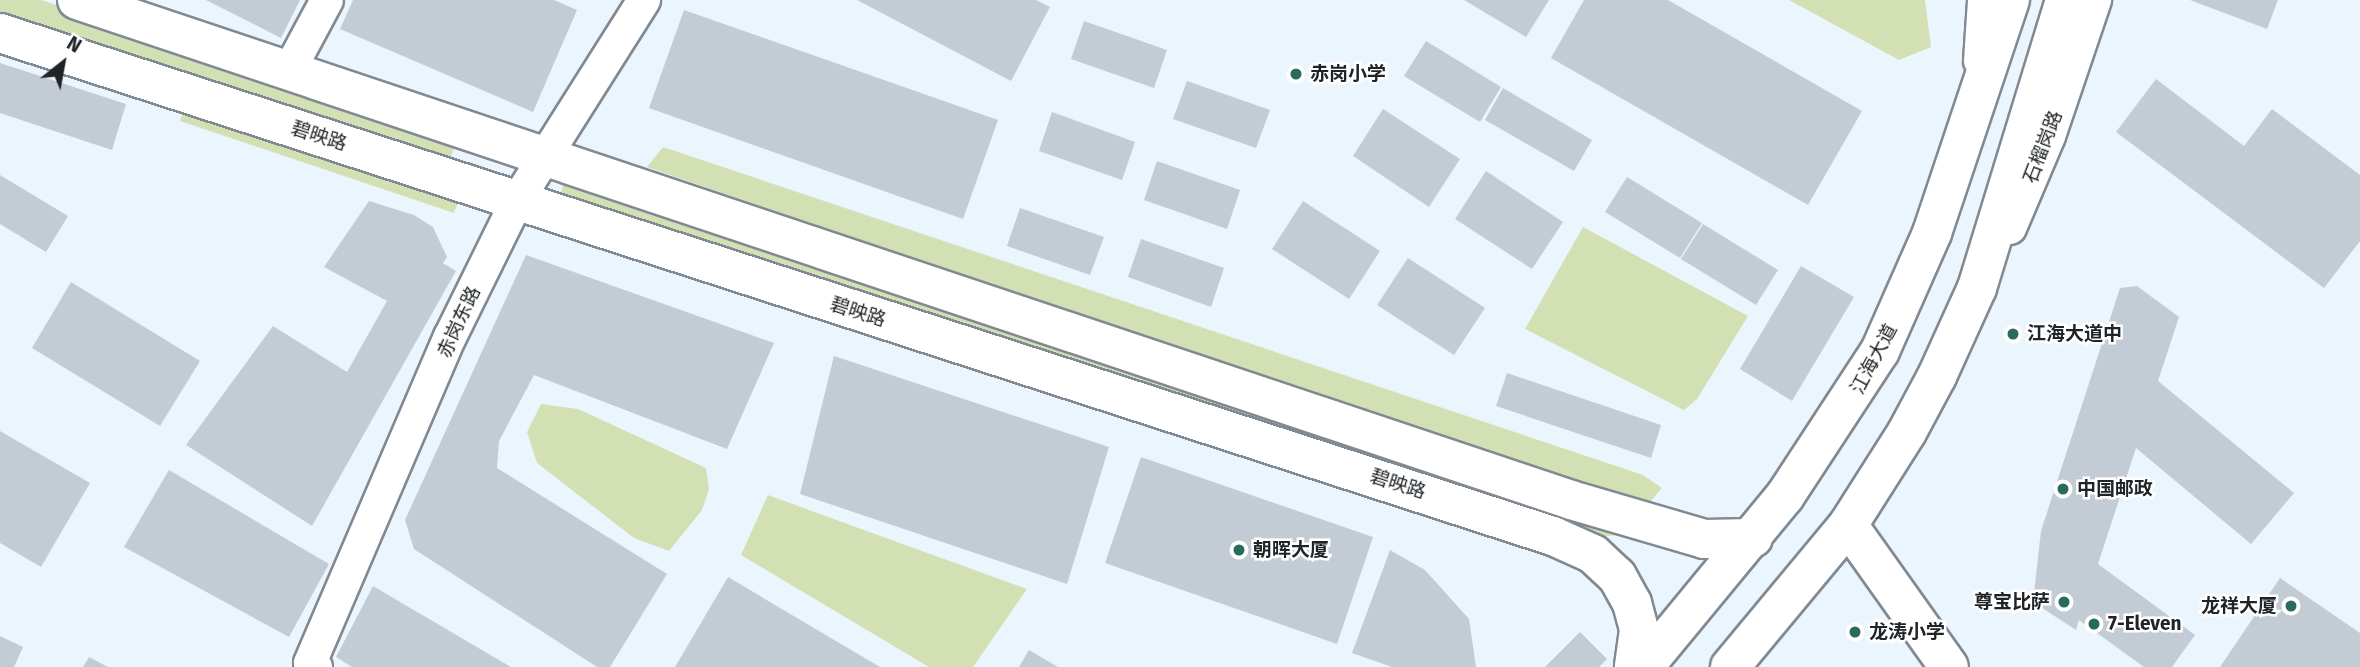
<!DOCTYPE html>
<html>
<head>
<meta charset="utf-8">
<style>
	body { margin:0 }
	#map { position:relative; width:2360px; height:667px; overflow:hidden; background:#ebf5fe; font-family:"Fira Sans","Noto Sans SC",sans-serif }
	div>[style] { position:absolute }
	.green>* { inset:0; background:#d3e0b4 }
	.building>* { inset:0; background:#c3ccd5 }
	.roads { filter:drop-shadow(2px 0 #818992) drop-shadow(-2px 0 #818992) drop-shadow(0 2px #818992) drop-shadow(0 -2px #818992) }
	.minor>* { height:32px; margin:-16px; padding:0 16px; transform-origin:16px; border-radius:16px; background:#fff }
	.major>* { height:38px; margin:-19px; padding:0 19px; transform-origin:19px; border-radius:19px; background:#fff }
	.highway>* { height:38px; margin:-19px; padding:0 19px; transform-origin:19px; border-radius:19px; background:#fff }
	.dots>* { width:19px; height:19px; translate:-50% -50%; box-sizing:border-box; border:4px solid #fff; border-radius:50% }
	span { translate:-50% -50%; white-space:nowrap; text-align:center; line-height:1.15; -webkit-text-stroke:5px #fff; paint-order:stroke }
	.poi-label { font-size:19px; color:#202427; font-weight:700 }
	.left { translate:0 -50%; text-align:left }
	.right { translate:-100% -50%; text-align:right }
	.street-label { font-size:19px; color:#202427 }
	.north { position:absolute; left:28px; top:28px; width:70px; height:70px; -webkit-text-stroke:5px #fff; paint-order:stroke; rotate:31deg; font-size:19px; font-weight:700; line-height:28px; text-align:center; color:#202427 }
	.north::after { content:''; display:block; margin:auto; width:24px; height:32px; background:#202427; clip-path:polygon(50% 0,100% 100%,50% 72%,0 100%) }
</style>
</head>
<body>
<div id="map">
	<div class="green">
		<div style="clip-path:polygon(0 0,41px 0,460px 133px,446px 169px,0 11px)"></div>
		<div style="clip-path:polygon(1789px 0,1925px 0,1931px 47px,1899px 60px)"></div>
		<div style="clip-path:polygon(187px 101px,463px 190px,454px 213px,180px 121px)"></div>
		<div style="clip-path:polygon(663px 147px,1643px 475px,1662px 488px,1644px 509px,647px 167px)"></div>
		<div style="clip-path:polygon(567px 171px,1646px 532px,1579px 539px,558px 203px)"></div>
		<div style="clip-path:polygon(1583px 227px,1748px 316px,1697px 399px,1684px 410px,1525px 329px)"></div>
		<div style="clip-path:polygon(541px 404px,578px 409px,706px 468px,709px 489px,702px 510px,669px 551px,634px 538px,537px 463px,527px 432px)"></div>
		<div style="clip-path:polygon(768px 495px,864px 530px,1027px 589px,973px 667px,929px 667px,741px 555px)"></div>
	</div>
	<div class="building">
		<div style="clip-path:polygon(206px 0,300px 0,281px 38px)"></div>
		<div style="clip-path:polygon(353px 0,554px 0,577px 10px,533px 112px,340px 29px)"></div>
		<div style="clip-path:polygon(857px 0,1036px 0,1050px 7px,1011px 81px)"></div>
		<div style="clip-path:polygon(1464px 0,1549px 0,1526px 37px)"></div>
		<div style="clip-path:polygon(1584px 0,1668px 0,1862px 111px,1808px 205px,1551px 58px)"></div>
		<div style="clip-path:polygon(2190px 0,2278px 0,2267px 29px)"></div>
		<div style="clip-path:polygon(684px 10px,998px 120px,963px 219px,649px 108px)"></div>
		<div style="clip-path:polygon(1084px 21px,1167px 50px,1154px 88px,1071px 59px)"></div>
		<div style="clip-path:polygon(1426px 41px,1501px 87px,1480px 122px,1404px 76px)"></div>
		<div style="clip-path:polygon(0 63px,126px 104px,112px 150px,0 113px)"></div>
		<div style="clip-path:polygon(2156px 79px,2244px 146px,2272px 109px,2360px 175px,2360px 241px,2324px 288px,2116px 132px)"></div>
		<div style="clip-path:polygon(1187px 81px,1270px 110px,1256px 148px,1173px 119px)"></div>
		<div style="clip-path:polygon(1503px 88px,1592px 140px,1574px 171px,1485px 120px)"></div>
		<div style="clip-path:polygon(1383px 109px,1460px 159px,1429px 207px,1353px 156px)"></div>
		<div style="clip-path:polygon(1052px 112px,1135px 142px,1122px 180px,1039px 151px)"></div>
		<div style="clip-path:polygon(1157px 161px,1240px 190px,1227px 229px,1144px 200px)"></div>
		<div style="clip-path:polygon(1486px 171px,1563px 222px,1532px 269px,1455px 219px)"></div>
		<div style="clip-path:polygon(0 175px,68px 216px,46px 252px,0 224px)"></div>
		<div style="clip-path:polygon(1627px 177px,1702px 223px,1680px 258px,1605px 212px)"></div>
		<div style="clip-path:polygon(369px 201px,414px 215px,433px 227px,447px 257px,443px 263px,456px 271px,312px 526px,186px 445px,273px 326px,347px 372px,387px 301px,324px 267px)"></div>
		<div style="clip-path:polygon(1303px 201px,1380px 251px,1349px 299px,1272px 249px)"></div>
		<div style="clip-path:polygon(1020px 208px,1104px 237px,1090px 275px,1007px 246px)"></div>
		<div style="clip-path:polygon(1703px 224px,1778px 270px,1756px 305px,1681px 259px)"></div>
		<div style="clip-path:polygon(1141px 239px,1224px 268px,1211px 307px,1128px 277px)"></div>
		<div style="clip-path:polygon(526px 255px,774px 343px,727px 449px,534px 375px,499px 441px,497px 468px,667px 574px,610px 667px,597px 667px,414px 549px,405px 520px)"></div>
		<div style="clip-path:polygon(1408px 258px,1485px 308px,1454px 355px,1377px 305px)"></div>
		<div style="clip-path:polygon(1801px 266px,1854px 297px,1792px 401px,1740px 369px)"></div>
		<div style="clip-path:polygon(71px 282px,200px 361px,160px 426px,32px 348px)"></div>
		<div style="clip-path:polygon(2137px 286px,2179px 317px,2158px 381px,2294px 493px,2251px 544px,2136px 448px,2098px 564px,2195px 635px,2172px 667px,2144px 667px,2079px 620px,2076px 630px,2033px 602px,2041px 531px,2120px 288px)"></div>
		<div style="clip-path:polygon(834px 356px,1109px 447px,1067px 584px,800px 494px)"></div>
		<div style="clip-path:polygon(1507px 373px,1661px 425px,1651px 458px,1496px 406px)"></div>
		<div style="clip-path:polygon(0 431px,90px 483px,41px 567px,0 543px)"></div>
		<div style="clip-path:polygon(1141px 457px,1373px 537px,1337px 644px,1105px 563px)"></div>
		<div style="clip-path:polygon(169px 470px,329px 564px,289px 637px,124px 547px)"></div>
		<div style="clip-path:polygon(1390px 550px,1425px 570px,1469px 619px,1476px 667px,1392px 667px,1352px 653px)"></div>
		<div style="clip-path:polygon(728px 577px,880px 667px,675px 667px)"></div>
		<div style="clip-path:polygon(2280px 578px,2360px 633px,2360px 667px,2220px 667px)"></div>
		<div style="clip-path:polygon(373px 586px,511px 667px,352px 667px,336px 657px)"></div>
		<div style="clip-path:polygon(1580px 632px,1607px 659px,1599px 667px,1545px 667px)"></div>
		<div style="clip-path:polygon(0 636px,23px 647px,14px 667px,0 667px)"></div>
		<div style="clip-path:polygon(1029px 650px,1058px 667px,1019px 667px)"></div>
		<div style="clip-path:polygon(89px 657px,108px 667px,83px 667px)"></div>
	</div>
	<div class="roads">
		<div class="minor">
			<div style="left:1980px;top:61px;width:61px;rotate:-86.2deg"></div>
			<div style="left:290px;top:69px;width:78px;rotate:-61.8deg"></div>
			<div style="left:2010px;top:228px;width:100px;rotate:-67deg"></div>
			<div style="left:2049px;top:136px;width:144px;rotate:-71.3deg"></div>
			<div style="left:316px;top:667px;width:7px;rotate:-146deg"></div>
			<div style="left:310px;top:663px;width:355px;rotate:-66.8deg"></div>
			<div style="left:450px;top:337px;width:152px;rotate:-63.8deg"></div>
			<div style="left:517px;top:201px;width:238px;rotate:-57.7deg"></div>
		</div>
		<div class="major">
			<div style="left:77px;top:0;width:1575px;rotate:18.5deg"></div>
			<div style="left:1571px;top:500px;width:139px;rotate:16.3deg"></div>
			<div style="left:1704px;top:539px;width:49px;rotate:-1.2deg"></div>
			<div style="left:0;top:33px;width:1632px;rotate:17.95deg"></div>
			<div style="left:1553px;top:536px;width:44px;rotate:24.2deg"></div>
			<div style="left:1593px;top:554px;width:33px;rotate:43deg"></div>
			<div style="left:1617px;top:576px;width:31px;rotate:61deg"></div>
			<div style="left:1632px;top:603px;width:28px;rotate:75deg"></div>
			<div style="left:1639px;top:630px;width:37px;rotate:98deg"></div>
			<div style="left:1848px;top:525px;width:174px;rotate:54.6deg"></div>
		</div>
		<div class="highway">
			<div style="left:1644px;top:667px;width:222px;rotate:-50.5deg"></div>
			<div style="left:1785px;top:496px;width:173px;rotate:-56.8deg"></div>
			<div style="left:1880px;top:351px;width:129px;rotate:-66.2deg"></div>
			<div style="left:1932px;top:233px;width:246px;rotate:-71.5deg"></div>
			<div style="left:1730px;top:667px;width:185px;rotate:-50.3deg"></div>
			<div style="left:1848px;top:525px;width:110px;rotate:-57.6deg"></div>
			<div style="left:1907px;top:432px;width:64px;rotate:-61.8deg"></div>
			<div style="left:1937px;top:376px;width:97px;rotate:-65.6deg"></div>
			<div style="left:1977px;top:288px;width:301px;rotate:-73deg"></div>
		</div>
	</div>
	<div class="dots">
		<div style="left:1296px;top:74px;background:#286b5d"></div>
		<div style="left:2013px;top:334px;background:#286b5d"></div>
		<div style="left:2063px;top:489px;background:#286b5d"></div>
		<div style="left:1239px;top:550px;background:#286b5d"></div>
		<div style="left:2064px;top:602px;background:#286b5d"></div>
		<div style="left:2291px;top:606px;background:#286b5d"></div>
		<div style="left:2094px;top:624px;background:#286b5d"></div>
		<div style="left:1855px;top:632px;background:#286b5d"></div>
	</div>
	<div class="poi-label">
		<span class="left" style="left:1310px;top:74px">赤岗小学</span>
		<span class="left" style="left:2027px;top:334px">江海大道中</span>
		<span class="left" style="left:2077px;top:489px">中国邮政</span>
		<span class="left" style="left:1253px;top:550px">朝晖大厦</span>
		<span class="right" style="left:2050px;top:602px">尊宝比萨</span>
		<span class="right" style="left:2277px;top:606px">龙祥大厦</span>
		<span class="left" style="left:2108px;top:624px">7-Eleven</span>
		<span class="left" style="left:1869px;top:632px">龙涛小学</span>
	</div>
	<div class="street-label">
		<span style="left:319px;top:136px;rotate:18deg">碧映路</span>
		<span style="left:2043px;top:147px;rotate:-69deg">石榴岗路</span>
		<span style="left:858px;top:312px;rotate:18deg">碧映路</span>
		<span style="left:459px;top:322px;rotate:-65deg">赤岗东路</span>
		<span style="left:1874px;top:359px;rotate:-62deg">江海大道</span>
		<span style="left:1398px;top:484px;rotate:18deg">碧映路</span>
	</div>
	<div class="north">N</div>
</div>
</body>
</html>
